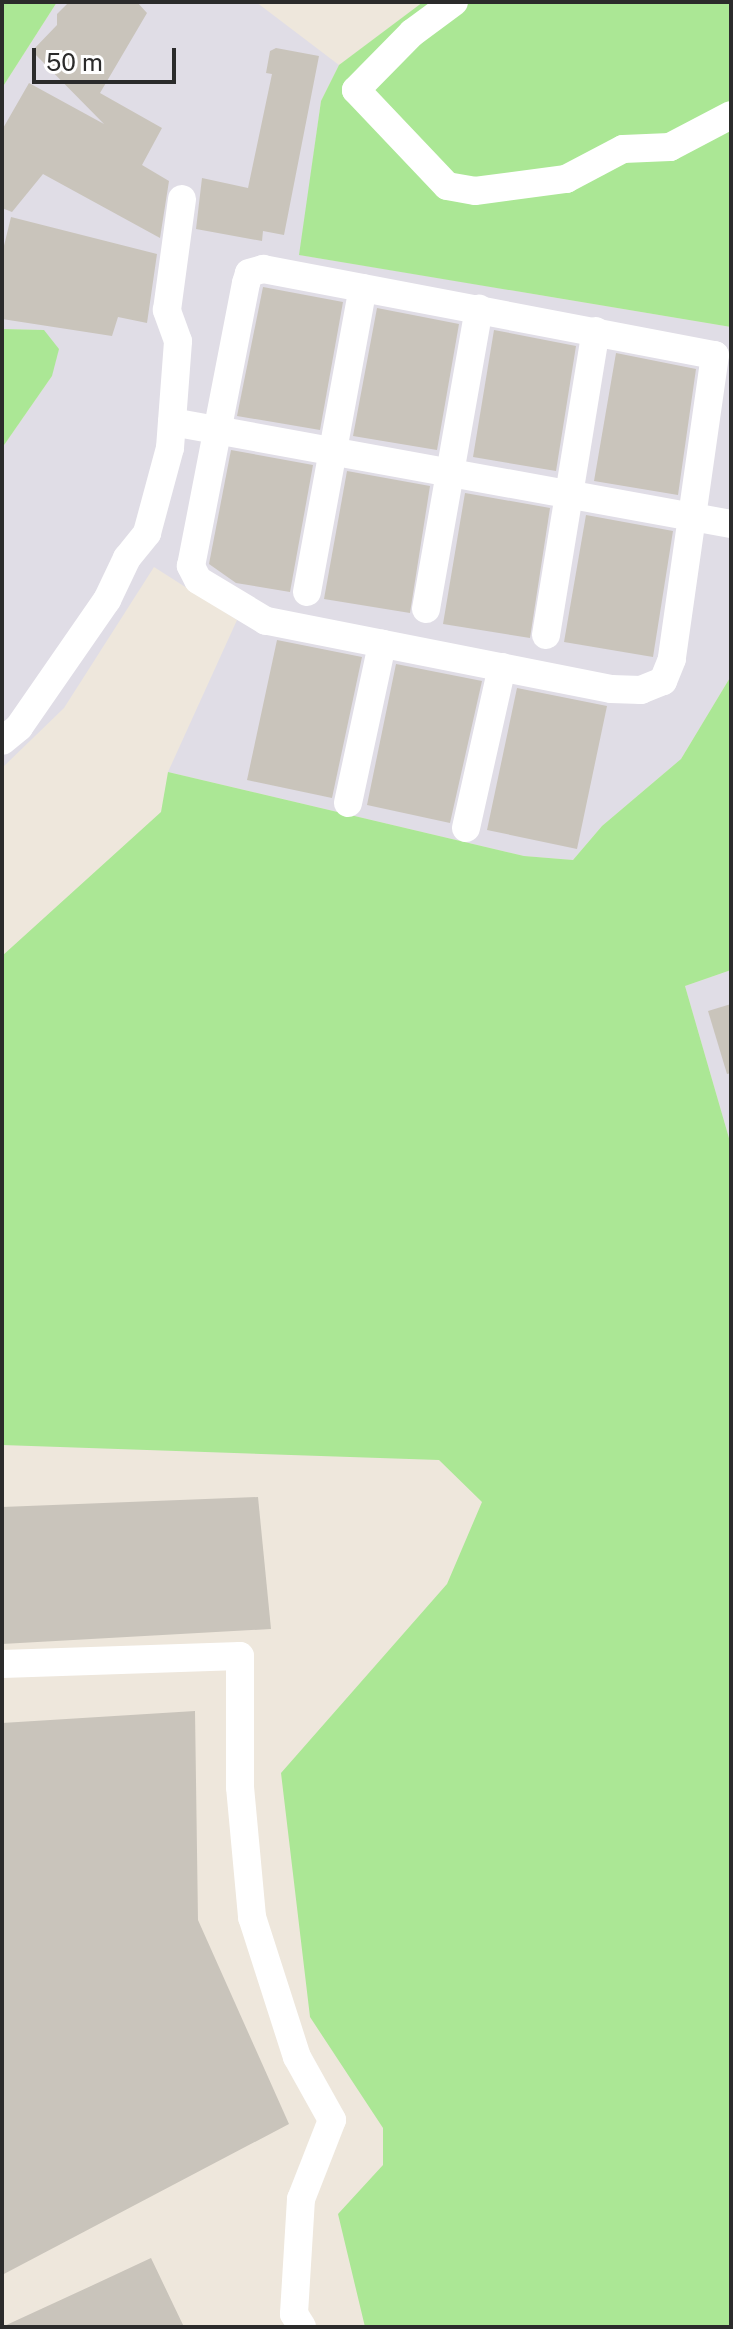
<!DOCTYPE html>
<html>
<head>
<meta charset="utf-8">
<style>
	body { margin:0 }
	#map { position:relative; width:733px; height:2329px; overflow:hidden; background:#eee7dc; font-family:"Public Sans",sans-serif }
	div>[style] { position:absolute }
	.industrial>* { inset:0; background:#e0dde6 }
	.green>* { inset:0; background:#abe795 }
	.building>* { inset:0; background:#c9c4bb }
	.minor>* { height:28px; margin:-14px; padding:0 14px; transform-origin:14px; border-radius:14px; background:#fff }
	span { translate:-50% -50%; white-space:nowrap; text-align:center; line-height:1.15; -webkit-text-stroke:6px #fff; paint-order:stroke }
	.frame { position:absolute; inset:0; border:4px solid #2b2b2b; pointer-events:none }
	.scale { position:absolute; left:32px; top:48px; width:144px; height:36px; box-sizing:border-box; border:4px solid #2b2b2b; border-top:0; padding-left:10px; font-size:24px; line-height:28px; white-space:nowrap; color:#2b2b2b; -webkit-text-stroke:6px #fff; paint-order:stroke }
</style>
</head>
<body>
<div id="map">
	<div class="industrial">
		<div style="clip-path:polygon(57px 2px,256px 2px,339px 65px,321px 101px,300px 255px,731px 327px,731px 676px,681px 759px,602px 826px,573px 860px,524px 856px,168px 772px,237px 620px,154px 567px,64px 708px,2px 768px,2px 448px,52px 376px,44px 330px,2px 329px,2px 88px)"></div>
		<div style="clip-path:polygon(731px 970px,731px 1145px,685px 986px)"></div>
	</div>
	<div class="green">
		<div style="clip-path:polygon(2px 2px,57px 2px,2px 88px)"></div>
		<div style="clip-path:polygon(423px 2px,731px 2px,731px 327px,299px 255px,321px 101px,339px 65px)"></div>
		<div style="clip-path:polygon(2px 329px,44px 330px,59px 349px,52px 376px,2px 448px)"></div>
		<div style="clip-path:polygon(731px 676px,731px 970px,685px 986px,731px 1145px,731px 2327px,365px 2327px,338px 2214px,383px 2165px,383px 2128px,310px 2017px,281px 1773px,447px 1584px,482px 1502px,439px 1460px,2px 1445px,2px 956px,161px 812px,168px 772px,524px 856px,573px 860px,602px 826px,681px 759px)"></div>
	</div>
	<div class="building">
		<div style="clip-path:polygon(69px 2px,137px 2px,147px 13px,100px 93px,162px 128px,142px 165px,169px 181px,160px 238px,43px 174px,12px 212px,2px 208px,2px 130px,29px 83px,104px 124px,32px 51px,57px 25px,57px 14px)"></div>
		<div style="clip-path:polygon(276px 48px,319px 56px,284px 235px,263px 231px,262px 241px,196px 229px,202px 178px,248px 188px,272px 74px,266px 73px,270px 51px)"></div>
		<div style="clip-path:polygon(11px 217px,157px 254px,147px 323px,118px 317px,112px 336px,2px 319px,2px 254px)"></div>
		<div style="clip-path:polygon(263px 287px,343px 302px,320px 430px,237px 416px)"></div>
		<div style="clip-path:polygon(377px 308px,459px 324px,437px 450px,353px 436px)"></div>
		<div style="clip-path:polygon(494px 330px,576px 346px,556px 471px,473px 457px)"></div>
		<div style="clip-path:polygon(616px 353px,696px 369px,678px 495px,594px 481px)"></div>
		<div style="clip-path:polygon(231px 450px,313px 465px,290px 592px,236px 583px,209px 564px)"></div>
		<div style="clip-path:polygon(347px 471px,430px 486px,410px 613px,324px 599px)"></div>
		<div style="clip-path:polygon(465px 493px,550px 508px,530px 638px,443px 624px)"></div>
		<div style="clip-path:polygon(586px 515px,673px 531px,653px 657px,564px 642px)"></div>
		<div style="clip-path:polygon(277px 640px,362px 657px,332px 798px,247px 780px)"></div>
		<div style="clip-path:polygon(396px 664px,482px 681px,450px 823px,367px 805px)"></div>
		<div style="clip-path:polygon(517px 688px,607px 706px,577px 849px,487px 830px)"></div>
		<div style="clip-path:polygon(731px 1004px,731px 1073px,727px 1074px,708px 1011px)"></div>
		<div style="clip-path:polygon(258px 1497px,271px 1629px,2px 1644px,2px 1507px)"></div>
		<div style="clip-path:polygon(195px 1711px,198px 1920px,289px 2124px,2px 2275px,2px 1723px)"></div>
		<div style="clip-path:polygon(151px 2258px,184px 2327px,2px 2327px,91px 2286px)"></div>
	</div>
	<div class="minor">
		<div style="left:454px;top:2px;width:52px;rotate:143.6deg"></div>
		<div style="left:412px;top:33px;width:80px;rotate:134.5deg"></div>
		<div style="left:356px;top:90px;width:132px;rotate:46.5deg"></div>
		<div style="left:447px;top:186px;width:28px;rotate:10deg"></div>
		<div style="left:475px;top:191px;width:92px;rotate:-7.5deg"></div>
		<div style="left:566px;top:179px;width:64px;rotate:-27.8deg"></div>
		<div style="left:623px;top:149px;width:47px;rotate:-2.4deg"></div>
		<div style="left:670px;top:147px;width:69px;rotate:-27.7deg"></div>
		<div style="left:263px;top:269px;width:460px;rotate:10.8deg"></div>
		<div style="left:715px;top:355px;width:307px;rotate:98.1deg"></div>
		<div style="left:672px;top:659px;width:24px;rotate:112deg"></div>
		<div style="left:663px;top:681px;width:24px;rotate:158deg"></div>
		<div style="left:641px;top:690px;width:30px;rotate:-178deg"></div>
		<div style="left:611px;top:689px;width:352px;rotate:-168.8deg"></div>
		<div style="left:266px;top:621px;width:79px;rotate:-148.9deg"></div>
		<div style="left:198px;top:580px;width:16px;rotate:-117deg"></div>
		<div style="left:191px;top:566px;width:288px;rotate:-79deg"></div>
		<div style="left:246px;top:283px;width:10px;rotate:-73deg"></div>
		<div style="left:249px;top:273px;width:15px;rotate:-16deg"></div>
		<div style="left:172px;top:422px;width:568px;rotate:10.34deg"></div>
		<div style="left:307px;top:592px;width:309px;rotate:-79.6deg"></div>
		<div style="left:426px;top:609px;width:305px;rotate:-80deg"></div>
		<div style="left:546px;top:635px;width:308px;rotate:-80.7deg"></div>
		<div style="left:2px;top:741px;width:22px;rotate:-39deg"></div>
		<div style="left:19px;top:727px;width:155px;rotate:-55.3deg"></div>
		<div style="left:107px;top:600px;width:47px;rotate:-64.5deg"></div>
		<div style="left:127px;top:558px;width:32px;rotate:-51deg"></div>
		<div style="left:147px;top:533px;width:88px;rotate:-74.9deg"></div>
		<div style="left:170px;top:448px;width:107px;rotate:-85.7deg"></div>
		<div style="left:178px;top:341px;width:33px;rotate:-110deg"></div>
		<div style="left:167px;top:310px;width:112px;rotate:-82.3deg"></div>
		<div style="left:348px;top:803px;width:163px;rotate:-77.9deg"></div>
		<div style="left:466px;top:828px;width:165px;rotate:-77.4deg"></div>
		<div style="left:2px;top:1664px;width:238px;rotate:-1.9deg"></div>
		<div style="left:240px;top:1656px;width:131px;rotate:90deg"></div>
		<div style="left:240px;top:1787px;width:131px;rotate:84.7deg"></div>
		<div style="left:252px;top:1917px;width:147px;rotate:72.2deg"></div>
		<div style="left:297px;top:2057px;width:72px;rotate:60.9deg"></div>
		<div style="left:332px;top:2120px;width:85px;rotate:111.4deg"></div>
		<div style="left:301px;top:2199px;width:115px;rotate:93.5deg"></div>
		<div style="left:294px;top:2314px;width:15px;rotate:58deg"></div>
	</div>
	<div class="frame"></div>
	<div class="scale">50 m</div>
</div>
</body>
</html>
